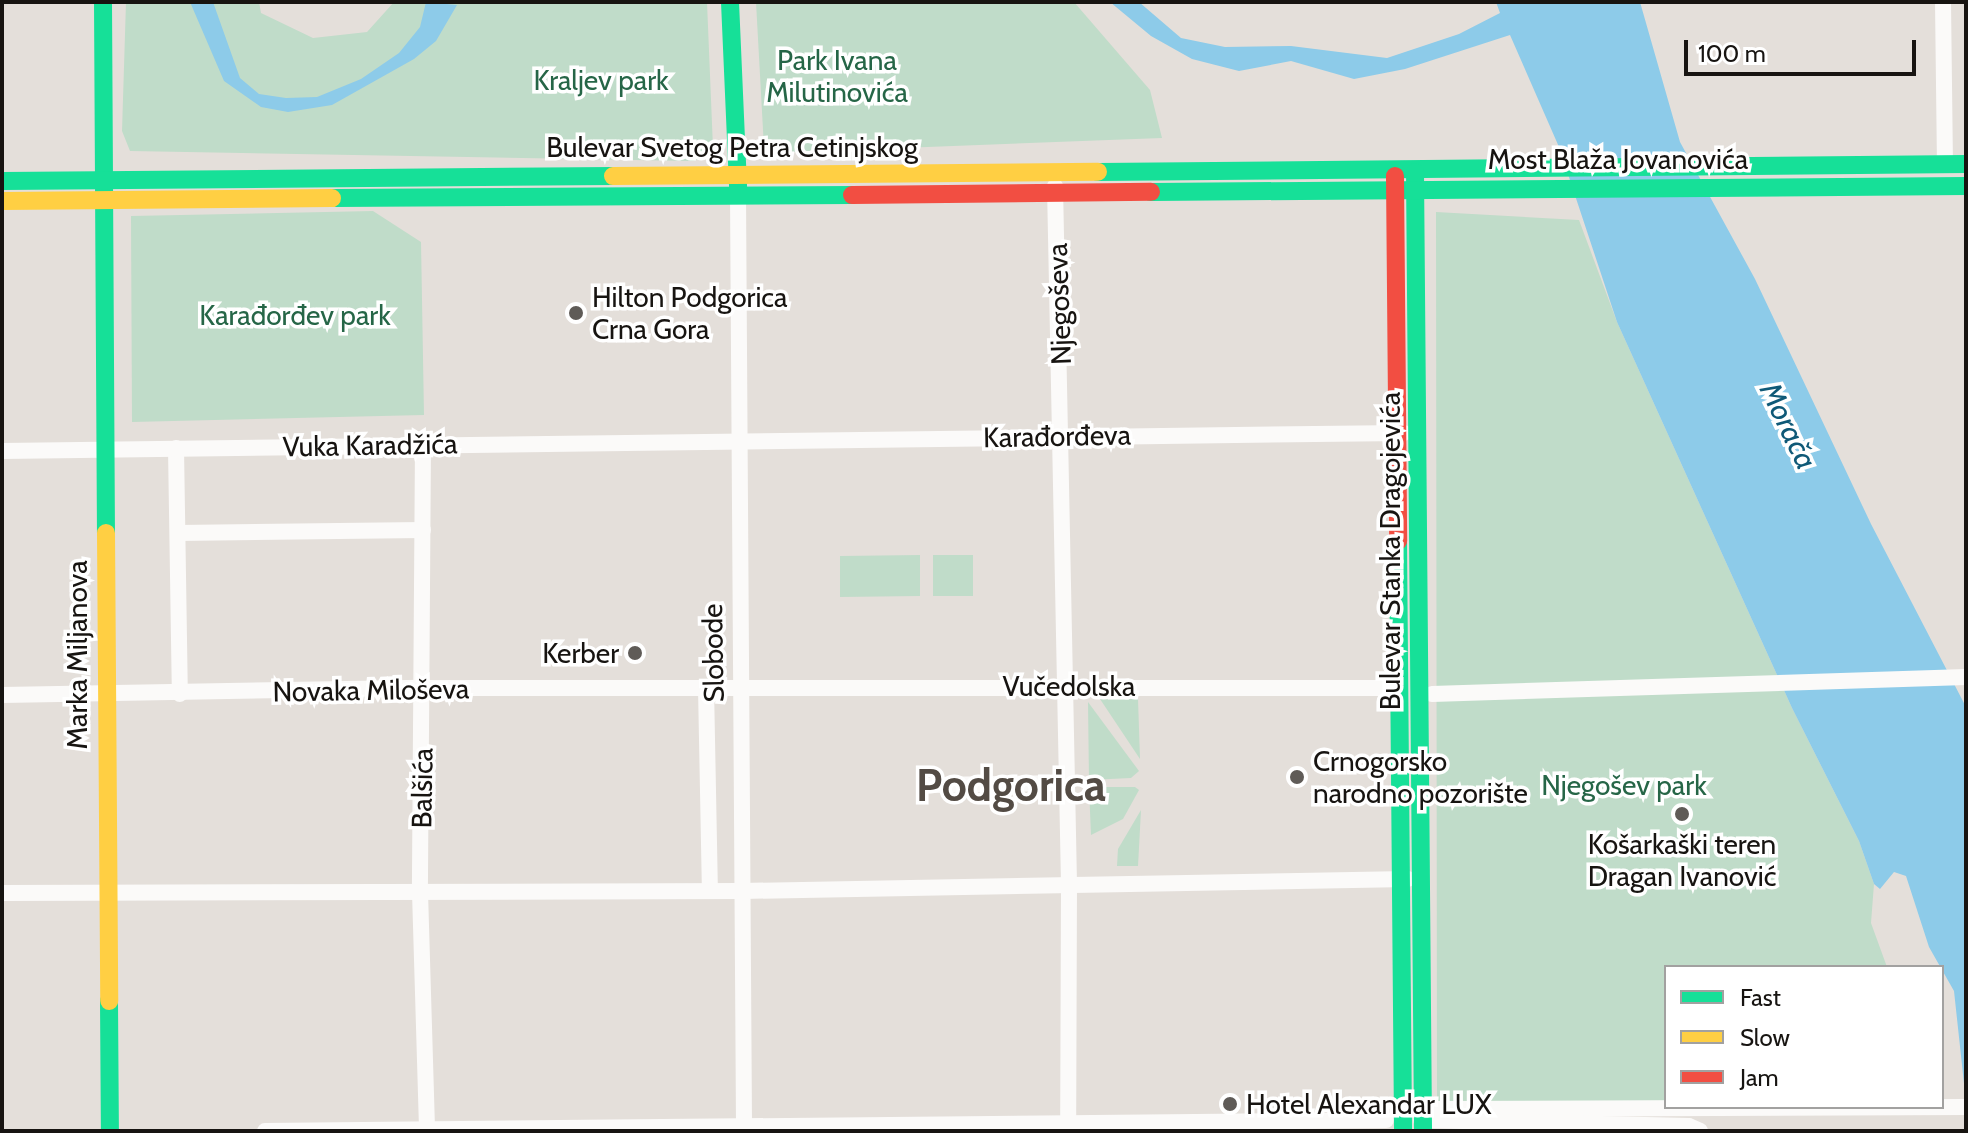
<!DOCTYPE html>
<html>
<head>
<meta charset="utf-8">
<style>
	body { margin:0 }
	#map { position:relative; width:1968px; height:1133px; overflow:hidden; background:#e4dfda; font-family:Cabin,sans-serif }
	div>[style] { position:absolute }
	.green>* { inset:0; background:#c0dcc9 }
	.water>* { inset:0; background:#8dcbe9 }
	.street>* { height:16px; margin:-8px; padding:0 8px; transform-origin:8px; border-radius:8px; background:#fbfaf9 }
	.fast>* { height:18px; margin:-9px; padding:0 9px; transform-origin:9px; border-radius:9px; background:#16e098 }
	.slow>* { height:18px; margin:-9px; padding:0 9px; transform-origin:9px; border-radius:9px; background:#ffcf43 }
	.jam>* { height:18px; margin:-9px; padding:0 9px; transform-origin:9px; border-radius:9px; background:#f24e42 }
	.dots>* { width:22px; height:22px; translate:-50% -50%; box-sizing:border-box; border:4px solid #fff; border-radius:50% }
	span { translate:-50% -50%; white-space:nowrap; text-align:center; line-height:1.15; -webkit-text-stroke:7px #fff; paint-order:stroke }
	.park-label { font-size:28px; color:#266647 }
	.street-label { font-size:28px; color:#171411 }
	.poi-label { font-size:28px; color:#171411 }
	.left { translate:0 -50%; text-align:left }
	.right { translate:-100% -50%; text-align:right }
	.water-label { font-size:30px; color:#0f5977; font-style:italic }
	.town-label { font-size:44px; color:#534b44; font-weight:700 }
	.frame { position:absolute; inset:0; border:4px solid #171411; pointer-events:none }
	.legend { position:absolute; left:1664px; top:965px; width:280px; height:144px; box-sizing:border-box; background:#fff; border:2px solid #a2a1a0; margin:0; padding:10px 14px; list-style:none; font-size:24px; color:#171411 }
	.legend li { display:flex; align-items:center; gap:16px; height:40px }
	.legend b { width:40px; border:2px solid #a2a1a0 }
	.scale { position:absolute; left:1684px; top:40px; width:232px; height:36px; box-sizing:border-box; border:4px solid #171411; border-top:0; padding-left:10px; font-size:24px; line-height:28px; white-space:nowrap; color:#171411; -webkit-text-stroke:6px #fff; paint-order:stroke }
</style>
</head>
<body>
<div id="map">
	<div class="green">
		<div style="clip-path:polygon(126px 2px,259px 2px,261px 13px,313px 38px,367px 32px,394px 2px,707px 2px,713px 148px,705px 158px,692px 161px,130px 151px,122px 131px)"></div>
		<div style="clip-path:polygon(756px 2px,1074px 2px,1150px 90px,1162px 138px,772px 153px,764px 148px)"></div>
		<div style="clip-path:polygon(373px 211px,421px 242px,424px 415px,132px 422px,131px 216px)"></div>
		<div style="clip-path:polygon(1436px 212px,1579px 220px,1617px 322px,1792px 708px,1859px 841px,1874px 884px,1871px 923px,1887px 967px,1666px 967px,1666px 1102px,1437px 1106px)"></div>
		<div style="clip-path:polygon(920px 555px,920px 596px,840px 597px,840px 556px)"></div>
		<div style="clip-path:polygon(933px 555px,973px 555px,973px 596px,933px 596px)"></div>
		<div style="clip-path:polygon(1100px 699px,1138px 699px,1140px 759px)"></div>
		<div style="clip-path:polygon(1088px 702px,1139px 771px,1131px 778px,1089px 780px)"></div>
		<div style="clip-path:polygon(1089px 787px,1135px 787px,1139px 790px,1123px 819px,1091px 835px)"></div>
		<div style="clip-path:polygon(1141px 810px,1138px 866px,1117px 866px,1118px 849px)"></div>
	</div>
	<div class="water">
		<div style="clip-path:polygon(190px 2px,213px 2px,240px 78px,259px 94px,286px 98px,317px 97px,361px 79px,399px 53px,420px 27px,426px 2px,457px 5px,436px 41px,414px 59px,332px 105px,288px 112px,261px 107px,224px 81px)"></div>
		<div style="clip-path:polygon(1110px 2px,1139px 2px,1181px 38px,1225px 47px,1291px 46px,1387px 58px,1459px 34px,1500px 13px,1496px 2px,1640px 2px,1680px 142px,1755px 279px,1871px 524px,1966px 707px,1966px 1102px,1954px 991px,1929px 947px,1906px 876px,1894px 872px,1880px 889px,1874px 884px,1859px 841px,1792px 708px,1617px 322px,1559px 147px,1510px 35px,1405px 69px,1354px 79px,1291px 61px,1239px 71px,1192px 59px,1151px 36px)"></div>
	</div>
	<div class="street">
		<div style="left:1943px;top:2px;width:162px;rotate:89.3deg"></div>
		<div style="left:1055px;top:186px;width:698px;rotate:88.85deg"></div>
		<div style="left:1069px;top:884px;width:246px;rotate:90.2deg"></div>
		<div style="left:738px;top:195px;width:936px;rotate:89.63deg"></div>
		<div style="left:423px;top:444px;width:448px;rotate:90.4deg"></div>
		<div style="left:420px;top:892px;width:239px;rotate:88.3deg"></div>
		<div style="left:176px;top:448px;width:246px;rotate:89.1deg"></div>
		<div style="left:2px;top:451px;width:1402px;rotate:-0.74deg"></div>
		<div style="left:178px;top:533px;width:245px;rotate:-0.7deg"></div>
		<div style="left:706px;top:687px;width:203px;rotate:88.9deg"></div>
		<div style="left:1432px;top:694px;width:534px;rotate:-1.82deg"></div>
		<div style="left:2px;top:695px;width:421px;rotate:-1deg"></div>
		<div style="left:423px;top:688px;width:974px"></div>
		<div style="left:932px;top:785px;width:135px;rotate:-0.8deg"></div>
		<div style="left:2px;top:893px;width:740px;rotate:-0.15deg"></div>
		<div style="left:742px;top:891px;width:666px;rotate:-1.03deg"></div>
		<div style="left:1436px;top:1109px;width:530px;rotate:-0.22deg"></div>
		<div style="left:1421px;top:1120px;width:268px;rotate:1.3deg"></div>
		<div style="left:1689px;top:1126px;width:12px;rotate:24deg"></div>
		<div style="left:265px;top:1131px;width:1121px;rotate:-0.56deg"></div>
	</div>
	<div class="fast">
		<div style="left:103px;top:2px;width:531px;rotate:89.68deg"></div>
		<div style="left:730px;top:2px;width:186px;rotate:87.5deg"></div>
		<div style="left:1098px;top:172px;width:868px;rotate:-0.53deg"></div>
		<div style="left:1415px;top:172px;width:959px;rotate:89.52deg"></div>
		<div style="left:2px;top:181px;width:611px;rotate:-0.47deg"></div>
		<div style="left:1151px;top:192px;width:815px;rotate:-0.42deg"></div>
		<div style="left:332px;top:198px;width:520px;rotate:-0.33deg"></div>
		<div style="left:1398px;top:541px;width:590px;rotate:89.51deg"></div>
		<div style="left:109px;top:1001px;width:130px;rotate:89.6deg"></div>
	</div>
	<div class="slow">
		<div style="left:613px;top:176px;width:485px;rotate:-0.5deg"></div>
		<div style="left:2px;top:201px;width:330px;rotate:-0.5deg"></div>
		<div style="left:106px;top:533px;width:468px;rotate:89.6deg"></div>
	</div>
	<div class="jam">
		<div style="left:1395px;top:176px;width:365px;rotate:89.5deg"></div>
		<div style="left:852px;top:195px;width:299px;rotate:-0.6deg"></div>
	</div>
	<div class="dots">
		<div style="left:576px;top:313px;background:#5f5b57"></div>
		<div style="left:635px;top:653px;background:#5f5b57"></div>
		<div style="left:1297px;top:777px;background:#5f5b57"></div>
		<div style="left:1682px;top:814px;background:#5f5b57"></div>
		<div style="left:1230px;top:1104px;background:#5f5b57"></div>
	</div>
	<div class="park-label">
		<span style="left:837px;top:76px">Park Ivana<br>Milutinovića</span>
		<span style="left:601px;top:80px">Kraljev park</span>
		<span style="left:295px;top:315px">Karađorđev park</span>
		<span style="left:1624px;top:785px">Njegošev park</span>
	</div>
	<div class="street-label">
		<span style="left:732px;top:147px">Bulevar Svetog Petra Cetinjskog</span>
		<span style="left:1618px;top:159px">Most Blaža Jovanovića</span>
		<span style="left:1059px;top:304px;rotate:-92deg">Njegoševa</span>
		<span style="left:1057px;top:436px;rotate:-1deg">Karađorđeva</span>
		<span style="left:370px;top:445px;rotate:-1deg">Vuka Karadžića</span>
		<span style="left:1390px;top:551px;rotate:-90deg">Bulevar Stanka Dragojevića</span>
		<span style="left:713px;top:653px;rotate:-91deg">Slobode</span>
		<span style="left:77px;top:655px;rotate:-90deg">Marka Miljanova</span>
		<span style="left:1069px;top:686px">Vučedolska</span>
		<span style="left:371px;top:690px;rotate:-1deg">Novaka Miloševa</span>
		<span style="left:422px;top:788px;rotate:-89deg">Balšića</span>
	</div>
	<div class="poi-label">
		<span class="left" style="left:592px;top:313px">Hilton Podgorica<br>Crna Gora</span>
		<span class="right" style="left:619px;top:653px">Kerber</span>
		<span class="left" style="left:1313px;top:777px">Crnogorsko<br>narodno pozorište</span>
		<span style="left:1682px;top:860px">Košarkaški teren<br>Dragan Ivanović</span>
		<span class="left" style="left:1246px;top:1104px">Hotel Alexandar LUX</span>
	</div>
	<div class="water-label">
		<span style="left:1788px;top:426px;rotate:64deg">Morača</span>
	</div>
	<div class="town-label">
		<span style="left:1011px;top:786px">Podgorica</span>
	</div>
	<div class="frame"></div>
	<ul class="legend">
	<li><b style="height:10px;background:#16e098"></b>Fast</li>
	<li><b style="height:10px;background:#ffcf43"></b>Slow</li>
	<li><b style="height:10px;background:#f24e42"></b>Jam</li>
	</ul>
	<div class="scale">100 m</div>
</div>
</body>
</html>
